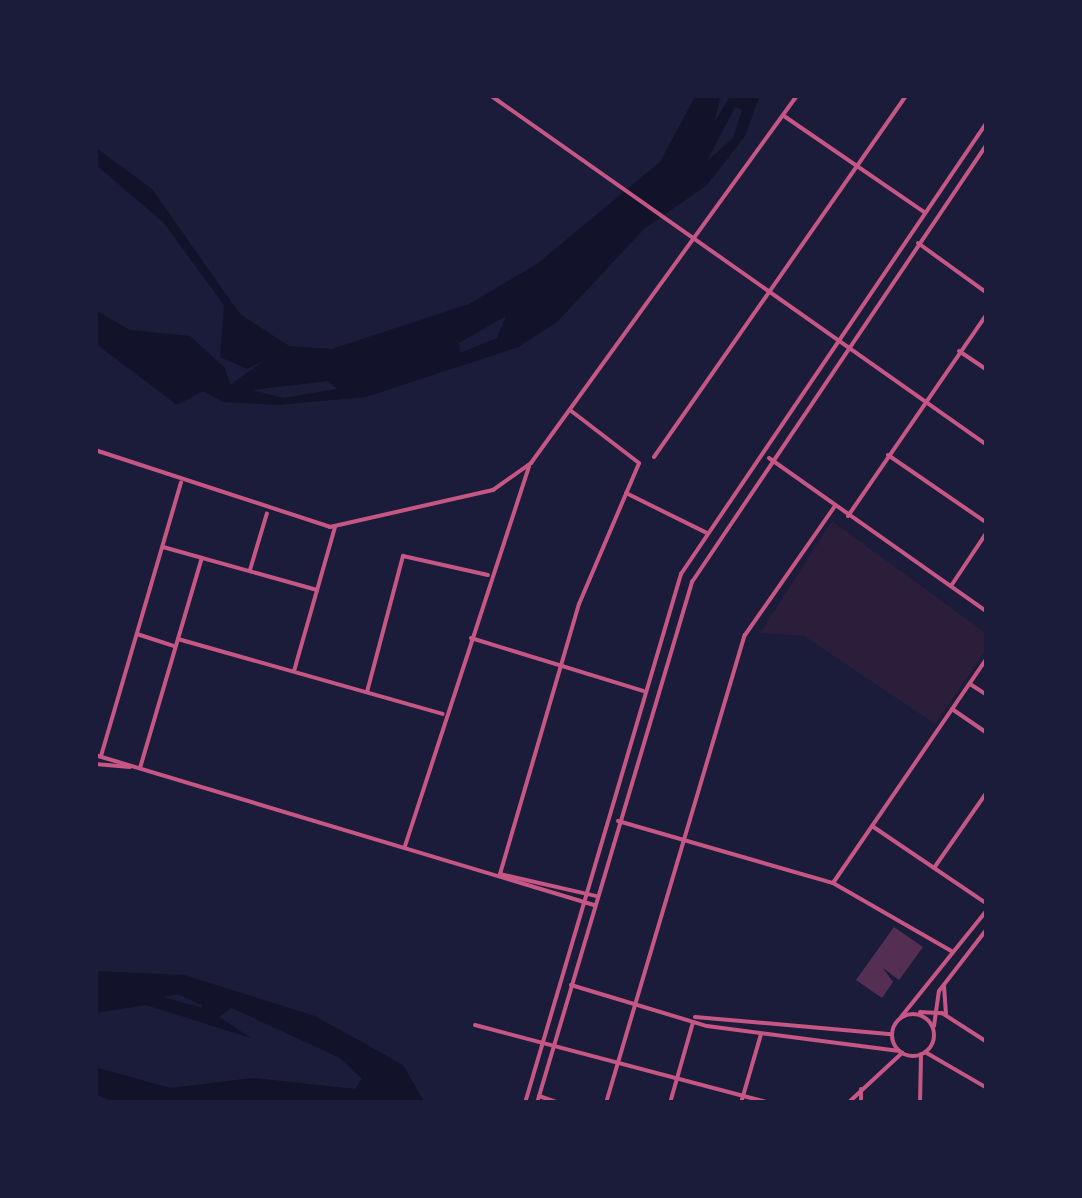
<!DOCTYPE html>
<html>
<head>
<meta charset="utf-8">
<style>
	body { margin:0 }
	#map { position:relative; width:1082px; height:1198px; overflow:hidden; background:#1b1b3a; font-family:Montserrat,sans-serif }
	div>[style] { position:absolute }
	.green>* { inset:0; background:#2a1e3b }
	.water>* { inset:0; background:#12122b }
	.building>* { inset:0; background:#542f53 }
	.minor>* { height:4px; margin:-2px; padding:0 2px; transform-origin:2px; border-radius:2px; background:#c65784 }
	.tertiary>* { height:4px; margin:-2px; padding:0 2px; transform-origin:2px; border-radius:2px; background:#c65784 }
	.tertiary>.ring { margin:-2px; padding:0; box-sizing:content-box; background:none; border:4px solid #c65784; border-radius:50% }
	span { translate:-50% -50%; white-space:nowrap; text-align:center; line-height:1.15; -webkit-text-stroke:9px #1b1b3a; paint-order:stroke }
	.frame { position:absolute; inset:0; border:98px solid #1b1b3a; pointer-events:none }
</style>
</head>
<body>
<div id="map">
	<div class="green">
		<div style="clip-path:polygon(832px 521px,987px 634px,987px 649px,935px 724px,804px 636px,760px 633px)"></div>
	</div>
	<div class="water">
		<div style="clip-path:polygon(evenodd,696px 95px,721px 95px,714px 123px,731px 95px,760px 95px,745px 136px,707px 185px,645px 228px,557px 322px,518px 347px,366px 397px,276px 405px,223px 402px,203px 391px,177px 405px,95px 343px,95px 310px,130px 330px,190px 336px,225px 368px,230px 385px,265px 360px,247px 369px,220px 357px,224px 305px,163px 222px,95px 164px,95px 147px,152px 189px,240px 314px,289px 346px,332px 349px,469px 304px,537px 264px,660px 162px,696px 95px,735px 107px,742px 110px,733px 138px,707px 161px,735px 107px,696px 95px,506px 316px,497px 338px,460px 353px,459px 343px,506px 316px,696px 95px,328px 381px,337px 389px,283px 398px,252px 390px,328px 381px)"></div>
		<div style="clip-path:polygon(evenodd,95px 971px,184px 975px,315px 1016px,403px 1065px,425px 1103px,116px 1103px,95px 1094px,95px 1067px,170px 1088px,253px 1078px,355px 1089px,362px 1079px,340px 1058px,232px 1008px,219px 1017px,251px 1038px,146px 1005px,95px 1013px,95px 971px,177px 994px,202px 1005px,202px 1008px,163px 997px,177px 994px)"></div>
	</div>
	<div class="building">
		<div style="clip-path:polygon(894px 927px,923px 947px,899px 980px,883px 968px,893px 982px,882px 998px,856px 980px)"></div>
	</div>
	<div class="minor">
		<div style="left:784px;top:116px;width:170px;rotate:34.4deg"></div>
		<div style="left:918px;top:243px;width:85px;rotate:35.9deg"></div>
		<div style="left:959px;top:351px;width:34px;rotate:34deg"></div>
		<div style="left:95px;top:450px;width:247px;rotate:18.1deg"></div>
		<div style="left:330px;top:527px;width:167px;rotate:-12.8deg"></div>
		<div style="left:493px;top:490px;width:47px;rotate:-35.4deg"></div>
		<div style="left:531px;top:463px;width:454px;rotate:-54.1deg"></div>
		<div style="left:888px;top:455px;width:120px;rotate:34.5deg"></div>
		<div style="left:654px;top:457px;width:442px;rotate:-55.1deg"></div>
		<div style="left:769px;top:458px;width:267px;rotate:35.2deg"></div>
		<div style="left:626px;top:493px;width:90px;rotate:26.3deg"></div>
		<div style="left:848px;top:516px;width:245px;rotate:-55.5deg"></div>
		<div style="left:163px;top:547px;width:160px;rotate:15.6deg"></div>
		<div style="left:250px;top:570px;width:59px;rotate:-73.4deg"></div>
		<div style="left:951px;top:586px;width:65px;rotate:-56.3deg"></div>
		<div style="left:137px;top:634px;width:40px;rotate:18deg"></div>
		<div style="left:471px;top:638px;width:180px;rotate:17.1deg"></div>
		<div style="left:178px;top:639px;width:275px;rotate:15.8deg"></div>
		<div style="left:294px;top:671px;width:150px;rotate:-74.1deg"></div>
		<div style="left:970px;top:684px;width:20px;rotate:33deg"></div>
		<div style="left:367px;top:692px;width:141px;rotate:-75.2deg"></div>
		<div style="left:403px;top:556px;width:87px;rotate:12.6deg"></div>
		<div style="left:952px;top:709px;width:42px;rotate:34.4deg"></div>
		<div style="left:95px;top:755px;width:521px;rotate:16.73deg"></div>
		<div style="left:101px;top:756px;width:285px;rotate:-73.7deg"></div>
		<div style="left:95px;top:764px;width:35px;rotate:5deg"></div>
		<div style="left:140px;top:768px;width:219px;rotate:-73.6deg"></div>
		<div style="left:618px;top:821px;width:224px;rotate:16.1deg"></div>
		<div style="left:833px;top:883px;width:138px;rotate:29.9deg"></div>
		<div style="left:872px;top:826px;width:139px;rotate:34.1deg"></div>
		<div style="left:405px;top:846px;width:399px;rotate:-71.9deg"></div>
		<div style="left:934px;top:868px;width:93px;rotate:-55.1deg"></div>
		<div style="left:500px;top:874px;width:281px;rotate:-73.7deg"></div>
		<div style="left:579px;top:604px;width:153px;rotate:-66.9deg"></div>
		<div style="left:639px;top:463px;width:87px;rotate:-142.5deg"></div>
		<div style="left:500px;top:874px;width:98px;rotate:12.9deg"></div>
		<div style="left:833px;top:883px;width:273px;rotate:-55.6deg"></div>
		<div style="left:475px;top:1025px;width:305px;rotate:14.8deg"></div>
		<div style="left:539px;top:1096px;width:21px;rotate:19deg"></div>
		<div style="left:606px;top:1103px;width:488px;rotate:-73.5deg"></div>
		<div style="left:745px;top:635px;width:157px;rotate:-55.1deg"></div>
		<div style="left:670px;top:1103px;width:84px;rotate:-74.1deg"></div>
		<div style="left:741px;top:1103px;width:72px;rotate:-73.8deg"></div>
		<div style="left:861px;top:1103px;width:14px;rotate:-90deg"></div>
		<div style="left:920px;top:1103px;width:49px;rotate:-88.8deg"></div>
	</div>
	<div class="tertiary">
		<div style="left:490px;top:95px;width:608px;rotate:35.15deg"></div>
		<div style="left:571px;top:985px;width:142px;rotate:16.8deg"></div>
		<div style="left:707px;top:1026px;width:194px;rotate:7.4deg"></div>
		<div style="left:944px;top:986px;width:29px;rotate:86deg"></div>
		<div style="left:920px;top:1012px;width:22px;rotate:3deg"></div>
		<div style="left:942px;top:1013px;width:54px;rotate:32.8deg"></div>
		<div class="ring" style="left:892px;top:1014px;width:38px;height:38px"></div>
		<div style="left:695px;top:1017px;width:197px;rotate:5deg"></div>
		<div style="left:901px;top:1017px;width:137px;rotate:-51.2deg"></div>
		<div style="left:934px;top:1026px;width:35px;rotate:-82deg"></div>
		<div style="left:939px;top:991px;width:78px;rotate:-52.3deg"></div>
		<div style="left:925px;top:1052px;width:72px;rotate:30.1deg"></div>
		<div style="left:525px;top:1103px;width:552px;rotate:-73.57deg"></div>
		<div style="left:681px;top:574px;width:546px;rotate:-55.9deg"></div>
		<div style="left:537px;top:1103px;width:544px;rotate:-73.43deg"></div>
		<div style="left:692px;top:582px;width:528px;rotate:-56.04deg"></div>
		<div style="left:848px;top:1103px;width:74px;rotate:-42.8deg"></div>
	</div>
	<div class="frame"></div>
</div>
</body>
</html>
